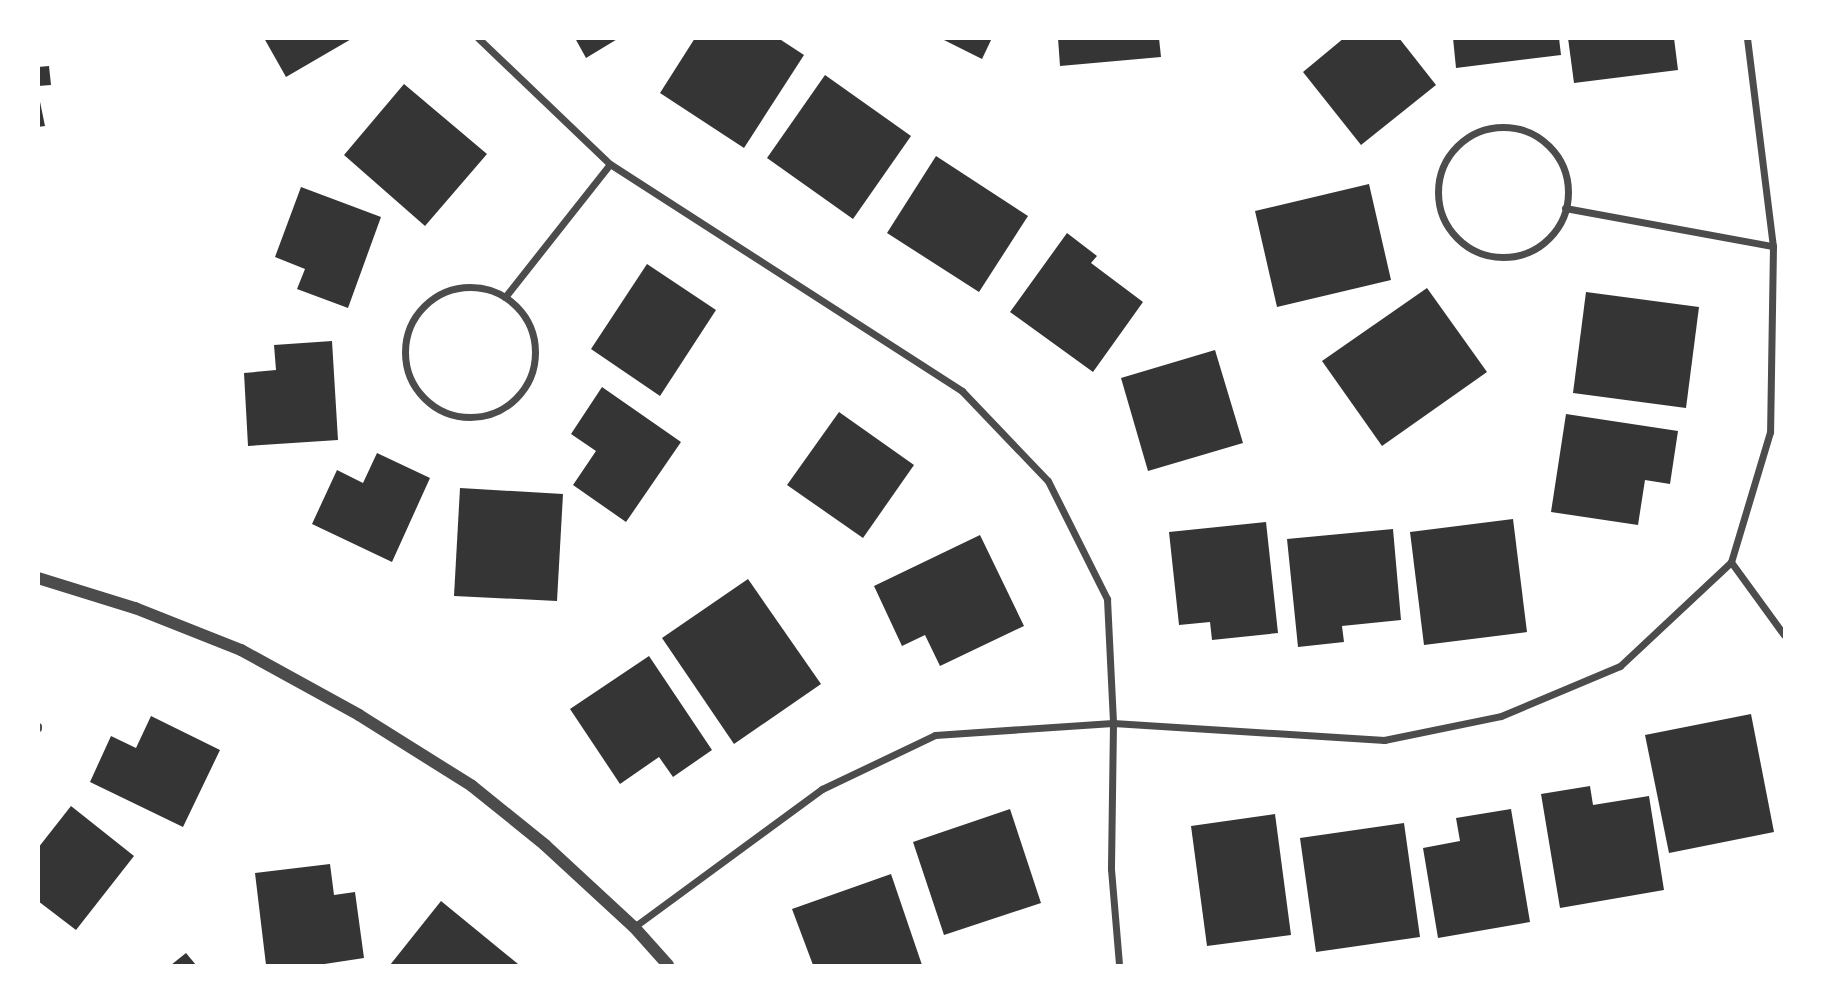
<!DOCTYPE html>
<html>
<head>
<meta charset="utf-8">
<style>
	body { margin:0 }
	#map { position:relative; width:1823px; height:1004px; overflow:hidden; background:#fff; font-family:Bitter,serif }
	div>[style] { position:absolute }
	.building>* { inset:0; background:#353535 }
	.minor>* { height:7px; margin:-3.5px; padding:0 3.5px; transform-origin:3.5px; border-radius:3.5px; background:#4c4c4c }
	.minor>.ring { margin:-3.5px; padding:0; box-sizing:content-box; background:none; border:7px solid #4c4c4c; border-radius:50% }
	.tertiary>* { height:12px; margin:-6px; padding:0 6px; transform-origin:6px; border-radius:6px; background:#4c4c4c }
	span { translate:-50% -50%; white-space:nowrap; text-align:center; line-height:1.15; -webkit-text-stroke:7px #fff; paint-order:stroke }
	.frame { position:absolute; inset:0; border:40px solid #fff; pointer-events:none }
</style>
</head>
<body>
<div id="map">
	<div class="building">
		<div style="clip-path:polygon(264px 38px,353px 38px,286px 77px)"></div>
		<div style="clip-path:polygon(575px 38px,619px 38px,586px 58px)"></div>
		<div style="clip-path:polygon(695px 38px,778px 38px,804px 55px,744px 148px,660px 93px)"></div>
		<div style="clip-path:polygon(940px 38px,992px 38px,982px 59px)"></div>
		<div style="clip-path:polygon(1058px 38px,1159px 38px,1161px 57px,1060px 66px)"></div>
		<div style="clip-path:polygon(1344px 38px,1399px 38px,1436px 85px,1361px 145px,1303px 72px)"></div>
		<div style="clip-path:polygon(1453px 38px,1559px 38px,1561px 55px,1456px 68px)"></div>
		<div style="clip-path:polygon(1568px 38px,1674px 38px,1678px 70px,1574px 83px)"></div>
		<div style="clip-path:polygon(49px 66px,51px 85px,38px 86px,38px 67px)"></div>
		<div style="clip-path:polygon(825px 75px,911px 136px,853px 219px,767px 158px)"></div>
		<div style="clip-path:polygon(404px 84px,487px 154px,425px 226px,344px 155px)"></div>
		<div style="clip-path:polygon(38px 92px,45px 126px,38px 127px)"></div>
		<div style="clip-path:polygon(936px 156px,1028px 216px,979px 292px,887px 233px)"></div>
		<div style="clip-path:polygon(1369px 184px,1391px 280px,1277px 307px,1255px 211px)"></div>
		<div style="clip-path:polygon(301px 187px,381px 217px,348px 308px,297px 289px,305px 269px,275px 257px)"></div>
		<div style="clip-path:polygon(1067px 233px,1097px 256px,1091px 263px,1143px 302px,1093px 372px,1010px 312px)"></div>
		<div style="clip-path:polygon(647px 264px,716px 310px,660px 396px,591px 349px)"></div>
		<div style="clip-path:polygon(1427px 288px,1487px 372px,1382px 446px,1322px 361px)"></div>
		<div style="clip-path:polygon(1586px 292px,1699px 307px,1686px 408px,1573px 393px)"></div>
		<div style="clip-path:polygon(332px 341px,338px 440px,248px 446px,244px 373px,276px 370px,274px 345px)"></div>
		<div style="clip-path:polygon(1215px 350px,1243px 443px,1148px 471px,1121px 378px)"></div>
		<div style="clip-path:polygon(602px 387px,681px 442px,626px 522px,573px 485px,596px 451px,571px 434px)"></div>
		<div style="clip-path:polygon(839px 412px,914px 465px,863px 538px,787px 485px)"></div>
		<div style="clip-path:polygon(1566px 414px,1678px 431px,1670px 484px,1645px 480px,1638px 525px,1551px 512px)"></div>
		<div style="clip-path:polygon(377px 453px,430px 478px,392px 562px,312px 524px,337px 470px,363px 483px)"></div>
		<div style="clip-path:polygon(460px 488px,563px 494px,557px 601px,454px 596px)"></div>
		<div style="clip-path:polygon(1513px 519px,1527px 632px,1424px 645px,1410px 532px)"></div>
		<div style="clip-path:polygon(1266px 522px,1278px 633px,1212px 640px,1210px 622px,1179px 625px,1169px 532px)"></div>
		<div style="clip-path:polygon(1393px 529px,1401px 620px,1342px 626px,1344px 642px,1298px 647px,1287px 539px)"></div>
		<div style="clip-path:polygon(980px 535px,1024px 626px,940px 666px,925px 635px,902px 646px,874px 586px)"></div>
		<div style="clip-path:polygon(748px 579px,821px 684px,734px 744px,662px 638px)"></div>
		<div style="clip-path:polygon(649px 656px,712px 750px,673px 777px,659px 757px,620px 784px,570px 709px)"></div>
		<div style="clip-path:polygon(1751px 714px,1774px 832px,1669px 853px,1645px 735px)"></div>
		<div style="clip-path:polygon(151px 716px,220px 750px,183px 827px,90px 782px,111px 736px,136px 748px)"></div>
		<div style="clip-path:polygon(1590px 786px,1593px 805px,1649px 796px,1664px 890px,1560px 908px,1541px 794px)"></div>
		<div style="clip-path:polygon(71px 806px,134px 856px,76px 930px,38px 901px,38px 848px)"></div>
		<div style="clip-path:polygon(1010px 809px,1041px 903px,944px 935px,913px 842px)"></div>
		<div style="clip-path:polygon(1511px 809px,1530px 922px,1438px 938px,1423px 848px,1460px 841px,1456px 818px)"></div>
		<div style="clip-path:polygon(1275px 814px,1291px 935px,1207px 946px,1191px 826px)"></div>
		<div style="clip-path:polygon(1404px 823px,1420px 937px,1316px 952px,1300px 838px)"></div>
		<div style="clip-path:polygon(330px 864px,334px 895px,355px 892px,364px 958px,318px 965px,266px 965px,255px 873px)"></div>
		<div style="clip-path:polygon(891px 874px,922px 965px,813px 965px,792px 909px)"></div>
		<div style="clip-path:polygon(441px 901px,518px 964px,517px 965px,390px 965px)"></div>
		<div style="clip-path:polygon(186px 953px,196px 965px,171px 965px)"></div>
	</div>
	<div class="minor">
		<div style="left:478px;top:38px;width:182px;rotate:43.7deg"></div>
		<div style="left:610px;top:164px;width:419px;rotate:32.8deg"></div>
		<div style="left:962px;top:391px;width:124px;rotate:46.3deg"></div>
		<div style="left:1048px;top:481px;width:132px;rotate:63.4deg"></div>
		<div style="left:1107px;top:599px;width:124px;rotate:87.2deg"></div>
		<div style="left:1113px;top:723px;width:146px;rotate:90.8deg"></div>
		<div style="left:1111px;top:869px;width:96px;rotate:85.2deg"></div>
		<div style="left:1747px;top:38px;width:210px;rotate:82.9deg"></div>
		<div style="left:1773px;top:246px;width:186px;rotate:90.9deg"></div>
		<div style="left:1770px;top:432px;width:136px;rotate:106.7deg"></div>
		<div style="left:1731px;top:562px;width:90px;rotate:54deg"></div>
		<div class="ring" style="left:1438px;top:127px;width:123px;height:123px"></div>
		<div style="left:1565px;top:208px;width:211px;rotate:10.4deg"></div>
		<div class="ring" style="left:405px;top:287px;width:123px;height:123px"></div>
		<div style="left:505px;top:297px;width:169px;rotate:-51.7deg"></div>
		<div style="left:38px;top:726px;width:2px;rotate:90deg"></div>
		<div style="left:634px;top:927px;width:233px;rotate:-36.3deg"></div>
		<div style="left:822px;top:789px;width:125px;rotate:-25.5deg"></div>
		<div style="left:935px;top:735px;width:178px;rotate:-3.9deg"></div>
		<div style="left:1113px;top:723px;width:272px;rotate:3.6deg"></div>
		<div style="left:1384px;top:740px;width:119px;rotate:-11.6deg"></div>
		<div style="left:1501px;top:716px;width:129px;rotate:-22.8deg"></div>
		<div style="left:1620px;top:666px;width:152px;rotate:-43.1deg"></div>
	</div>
	<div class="tertiary">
		<div style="left:38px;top:578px;width:102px;rotate:17.2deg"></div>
		<div style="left:135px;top:608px;width:114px;rotate:21.6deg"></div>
		<div style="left:241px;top:650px;width:135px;rotate:28.8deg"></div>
		<div style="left:359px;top:715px;width:133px;rotate:32.1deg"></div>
		<div style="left:472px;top:786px;width:94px;rotate:38.9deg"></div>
		<div style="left:545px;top:845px;width:121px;rotate:42.7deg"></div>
		<div style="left:634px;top:927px;width:51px;rotate:48.2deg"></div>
	</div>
	<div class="frame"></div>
</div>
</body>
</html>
